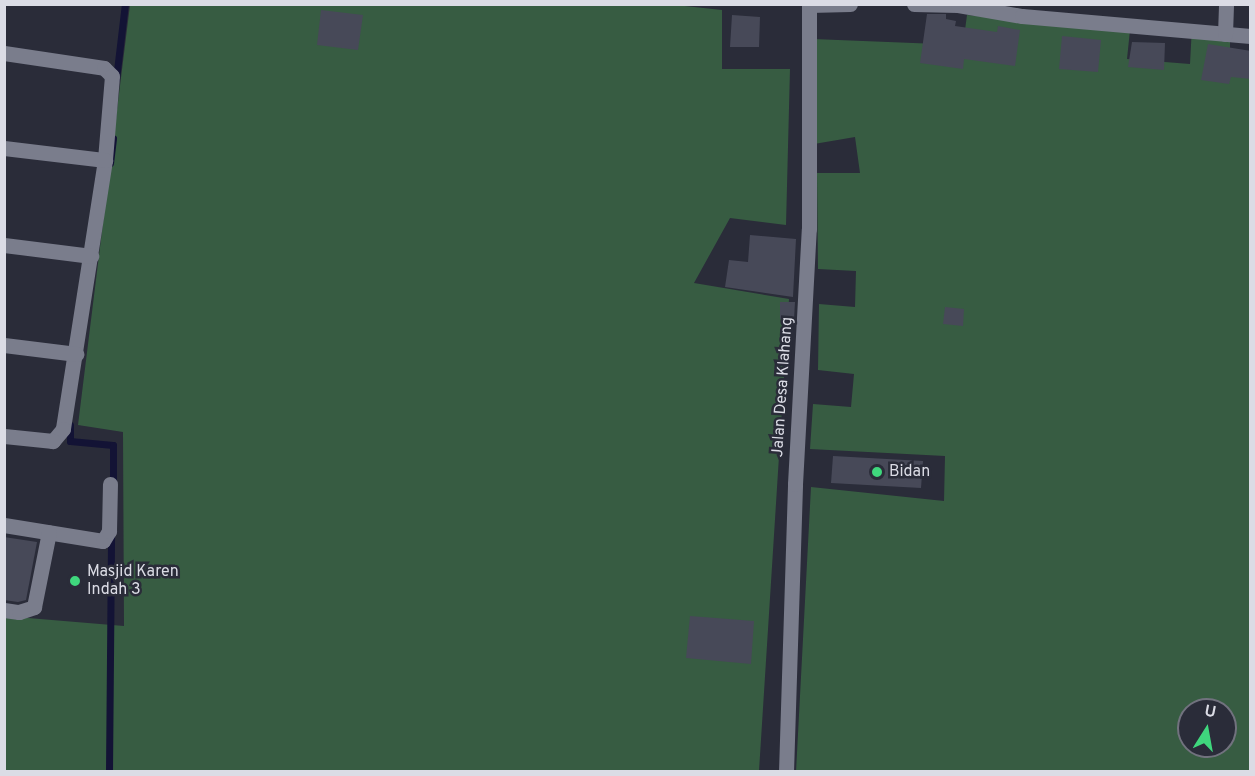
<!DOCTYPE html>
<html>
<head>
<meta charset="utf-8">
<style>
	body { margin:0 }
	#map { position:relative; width:1255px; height:776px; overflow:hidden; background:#2a2c39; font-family:Overpass,sans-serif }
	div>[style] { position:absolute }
	.green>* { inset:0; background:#375c42 }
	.stream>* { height:7px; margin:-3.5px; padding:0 3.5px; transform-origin:3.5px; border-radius:3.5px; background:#131335 }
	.building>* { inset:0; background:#474958 }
	.minor>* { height:15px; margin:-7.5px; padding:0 7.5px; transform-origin:7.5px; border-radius:7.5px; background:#7a7d8c }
	.tertiary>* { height:15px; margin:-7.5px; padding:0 7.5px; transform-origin:7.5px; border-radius:7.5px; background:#7a7d8c }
	.dots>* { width:16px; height:16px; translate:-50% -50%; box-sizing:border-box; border:3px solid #2a2c39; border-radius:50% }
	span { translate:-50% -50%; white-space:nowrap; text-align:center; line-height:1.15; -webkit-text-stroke:5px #2a2c39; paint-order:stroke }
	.street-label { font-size:16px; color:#dbdce5 }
	.poi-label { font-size:16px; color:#dbdce5 }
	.left { translate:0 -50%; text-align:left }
	.frame { position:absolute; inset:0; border:6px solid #dbdce5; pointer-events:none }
	.north { position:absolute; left:1177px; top:698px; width:60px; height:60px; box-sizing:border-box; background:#2a2c39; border:2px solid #71727e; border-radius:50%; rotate:11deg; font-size:16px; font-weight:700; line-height:24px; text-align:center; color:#dbdce5 }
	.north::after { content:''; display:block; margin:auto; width:21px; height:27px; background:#3fd77d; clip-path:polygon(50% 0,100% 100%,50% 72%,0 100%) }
</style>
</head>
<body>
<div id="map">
	<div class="green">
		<div style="clip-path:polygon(666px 4px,722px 10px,722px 69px,790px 69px,786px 225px,730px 218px,694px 283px,789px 299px,759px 771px,5px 771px,4px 616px,124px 626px,123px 432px,78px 425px,130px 5px)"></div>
		<div style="clip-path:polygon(evenodd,967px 15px,1130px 30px,1127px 59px,1190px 64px,1192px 26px,1230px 30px,1230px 70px,1250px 72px,1250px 771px,796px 772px,811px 487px,944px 501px,945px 456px,810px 449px,813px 404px,851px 407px,854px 374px,818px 370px,819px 304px,855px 307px,856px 271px,818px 269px,817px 173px,860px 173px,855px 137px,814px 144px,813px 39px,963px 45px,967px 15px,1189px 710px,1225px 710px,1225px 746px,1189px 746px,1189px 710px)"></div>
	</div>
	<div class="stream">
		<div style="left:116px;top:79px;width:76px;rotate:-83.2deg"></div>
		<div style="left:110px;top:163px;width:25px;rotate:-83deg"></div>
		<div style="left:70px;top:425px;width:16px;rotate:90deg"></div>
		<div style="left:70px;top:441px;width:43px;rotate:5.3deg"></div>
		<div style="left:113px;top:445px;width:41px;rotate:90deg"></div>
		<div style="left:109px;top:772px;width:239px;rotate:-89.5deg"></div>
	</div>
	<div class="building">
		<div style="clip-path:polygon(321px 10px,363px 15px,358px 50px,317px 45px)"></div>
		<div style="clip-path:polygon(927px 14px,946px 14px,946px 19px,956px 21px,955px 26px,997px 32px,998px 26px,1020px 30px,1015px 66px,964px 59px,963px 69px,920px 63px)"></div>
		<div style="clip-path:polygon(732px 15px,760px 17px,759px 47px,730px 47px)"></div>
		<div style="clip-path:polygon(1062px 36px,1101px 40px,1098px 72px,1059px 69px)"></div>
		<div style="clip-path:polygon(1132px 42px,1165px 43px,1164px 70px,1128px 67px)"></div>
		<div style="clip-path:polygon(1208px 44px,1251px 51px,1251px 79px,1231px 77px,1229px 84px,1201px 80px)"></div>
		<div style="clip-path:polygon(750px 235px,796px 239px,793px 297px,725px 287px,729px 260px,748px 262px)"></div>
		<div style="clip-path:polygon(780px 302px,795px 302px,794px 319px,780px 319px)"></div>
		<div style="clip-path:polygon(945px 307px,964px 309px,963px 326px,943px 324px)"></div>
		<div style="clip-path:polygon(833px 456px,923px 461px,921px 488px,831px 483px)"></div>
		<div style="clip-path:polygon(4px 537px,37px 542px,26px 600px,18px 602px,4px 600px)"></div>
		<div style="clip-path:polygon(690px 616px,754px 621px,751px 664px,686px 658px)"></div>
	</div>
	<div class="minor">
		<div style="left:914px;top:4px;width:44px;rotate:1.3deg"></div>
		<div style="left:958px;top:5px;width:65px;rotate:9.8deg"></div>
		<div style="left:1022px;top:16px;width:229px;rotate:5deg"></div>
		<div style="left:809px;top:5px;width:41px;rotate:-1.4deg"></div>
		<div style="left:1225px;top:34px;width:30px;rotate:-88deg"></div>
		<div style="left:4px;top:53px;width:101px;rotate:8.5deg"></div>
		<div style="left:104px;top:68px;width:11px;rotate:45deg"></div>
		<div style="left:112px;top:76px;width:84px;rotate:94.8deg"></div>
		<div style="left:105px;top:160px;width:272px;rotate:98.9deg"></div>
		<div style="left:63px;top:429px;width:16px;rotate:130deg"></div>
		<div style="left:53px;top:441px;width:49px;rotate:-174.2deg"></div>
		<div style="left:4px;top:148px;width:102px;rotate:6.8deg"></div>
		<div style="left:4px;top:245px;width:88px;rotate:7.2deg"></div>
		<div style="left:4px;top:345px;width:73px;rotate:7.1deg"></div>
		<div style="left:4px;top:525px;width:100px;rotate:9.2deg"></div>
		<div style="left:103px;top:541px;width:12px;rotate:-59deg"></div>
		<div style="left:109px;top:531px;width:47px;rotate:-88.8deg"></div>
		<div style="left:4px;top:610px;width:15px;rotate:8deg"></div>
		<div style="left:19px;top:612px;width:16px;rotate:-18deg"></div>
		<div style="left:34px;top:607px;width:76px;rotate:-78.7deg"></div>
	</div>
	<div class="tertiary">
		<div style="left:786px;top:772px;width:288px;rotate:-88.2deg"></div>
		<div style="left:795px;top:484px;width:255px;rotate:-86.9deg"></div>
		<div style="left:809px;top:229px;width:225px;rotate:-90deg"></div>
	</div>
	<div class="dots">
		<div style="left:877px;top:472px;background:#3fd77d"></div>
		<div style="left:75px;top:581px;background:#3fd77d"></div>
	</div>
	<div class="street-label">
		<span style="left:783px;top:387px;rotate:-86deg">Jalan Desa Klahang</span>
	</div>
	<div class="poi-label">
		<span class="left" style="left:889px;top:472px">Bidan</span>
		<span class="left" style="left:87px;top:581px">Masjid Karen<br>Indah 3</span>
	</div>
	<div class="frame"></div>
	<div class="north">U</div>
</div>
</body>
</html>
